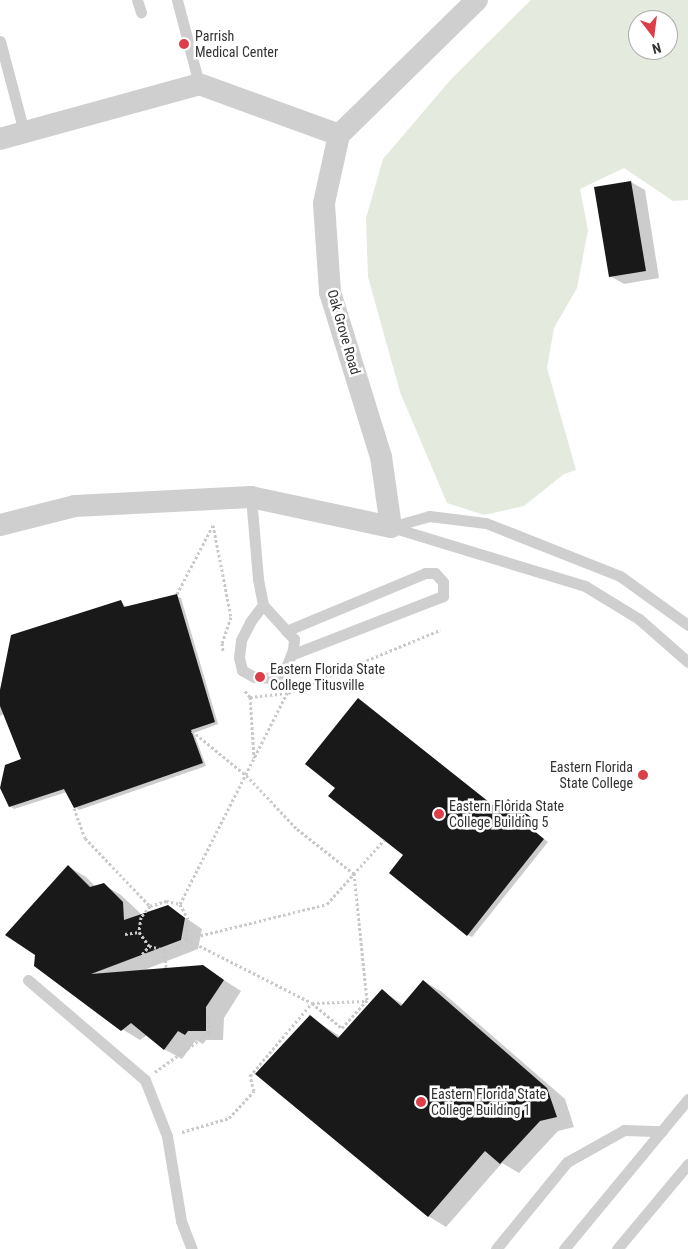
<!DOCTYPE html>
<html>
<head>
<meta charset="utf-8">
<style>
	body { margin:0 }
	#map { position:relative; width:688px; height:1249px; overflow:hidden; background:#fff; font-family:"Roboto Condensed",sans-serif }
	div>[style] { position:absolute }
	.green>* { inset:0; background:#e4eade }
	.shadow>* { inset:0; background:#0003 }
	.building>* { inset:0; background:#191919 }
	.path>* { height:3px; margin-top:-1.5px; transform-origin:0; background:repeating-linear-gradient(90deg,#c9c9c9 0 2.5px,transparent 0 5px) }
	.lane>* { height:11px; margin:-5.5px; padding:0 5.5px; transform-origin:5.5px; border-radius:5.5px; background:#cfcfcf }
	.street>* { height:22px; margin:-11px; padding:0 11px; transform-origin:11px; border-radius:11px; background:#cfcfcf }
	.dots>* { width:14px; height:14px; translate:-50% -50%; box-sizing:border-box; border:2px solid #fff; border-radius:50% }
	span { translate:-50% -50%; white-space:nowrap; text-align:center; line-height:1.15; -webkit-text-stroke:5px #fff; paint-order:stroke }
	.poi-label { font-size:14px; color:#323232 }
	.left { translate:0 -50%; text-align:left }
	.right { translate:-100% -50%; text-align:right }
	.street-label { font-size:14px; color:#323232 }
	.north { position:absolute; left:628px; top:10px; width:50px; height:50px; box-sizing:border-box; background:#fff; border:1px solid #adadad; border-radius:50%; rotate:165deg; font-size:14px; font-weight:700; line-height:20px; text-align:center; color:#323232 }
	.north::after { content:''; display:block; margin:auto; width:18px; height:22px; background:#dd3f4a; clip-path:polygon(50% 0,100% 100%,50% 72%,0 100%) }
</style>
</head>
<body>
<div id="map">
	<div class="green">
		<div style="clip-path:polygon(evenodd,531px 0,688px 0,688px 200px,673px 201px,624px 168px,580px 189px,588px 230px,577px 288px,554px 328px,547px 368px,576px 470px,564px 474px,524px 506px,484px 515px,447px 503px,400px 392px,368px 277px,366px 218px,383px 159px,452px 78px,531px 0,638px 20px,668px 20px,668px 50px,638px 50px,638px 20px)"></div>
	</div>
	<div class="shadow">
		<div style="clip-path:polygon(631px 182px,645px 190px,659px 278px,624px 284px,610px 276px)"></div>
		<div style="clip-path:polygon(176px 596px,181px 598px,218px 724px,194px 733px,206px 766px,79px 810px,75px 807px,67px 792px,14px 809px,10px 806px,23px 760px,4px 714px,0 716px,0 688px,121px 601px,127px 608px)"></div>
		<div style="clip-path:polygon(513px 803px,535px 821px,530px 828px,548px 842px,472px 937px,468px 935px,500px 811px)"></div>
		<div style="clip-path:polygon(69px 867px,86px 877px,96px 887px,104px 885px,121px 895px,140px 913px,140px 916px,168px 906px,202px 929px,198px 949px,144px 970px,202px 966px,241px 991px,224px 1018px,223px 1040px,206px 1040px,203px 1044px,196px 1040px,182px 1059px,164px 1049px,147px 1035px,140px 1040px,122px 1029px,36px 965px)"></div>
		<div style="clip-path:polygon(424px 981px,442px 992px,565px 1099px,574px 1127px,558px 1131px,519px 1173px,502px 1163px,446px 1227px,428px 1216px,310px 1017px,341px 1037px,382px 991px,404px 1005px)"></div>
	</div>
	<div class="building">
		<div style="clip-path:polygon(631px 181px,646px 271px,609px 277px,594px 187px)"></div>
		<div style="clip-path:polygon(177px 594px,215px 722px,191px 730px,203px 763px,74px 808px,64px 789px,9px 807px,0 788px,5px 765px,21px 759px,0 706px,0 690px,11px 635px,121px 600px,124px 607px)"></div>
		<div style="clip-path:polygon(358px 698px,499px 810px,508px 799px,532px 818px,527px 825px,544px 839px,467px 936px,389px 873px,403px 855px,328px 796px,335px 788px,305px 764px)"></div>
		<div style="clip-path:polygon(68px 865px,90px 887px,104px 883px,123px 902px,124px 920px,168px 905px,185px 918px,181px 940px,91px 974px,203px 965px,224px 980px,206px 1007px,206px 1031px,188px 1031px,185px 1035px,178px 1031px,164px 1050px,131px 1023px,121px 1031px,34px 966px,35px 955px,5px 935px)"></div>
		<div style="clip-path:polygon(423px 980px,547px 1088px,557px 1117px,540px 1121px,500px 1164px,485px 1151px,428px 1217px,255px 1074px,310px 1015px,338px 1038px,382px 989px,401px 1006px)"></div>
	</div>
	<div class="path">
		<div style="left:177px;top:594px;width:78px;rotate:-62.4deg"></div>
		<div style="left:213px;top:525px;width:94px;rotate:78.9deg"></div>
		<div style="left:231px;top:617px;width:28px;rotate:109deg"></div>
		<div style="left:222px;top:643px;width:9px;rotate:84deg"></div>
		<div style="left:245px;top:691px;width:8px;rotate:50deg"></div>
		<div style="left:250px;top:697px;width:38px;rotate:-6deg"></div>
		<div style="left:288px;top:693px;width:165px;rotate:-22.5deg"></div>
		<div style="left:250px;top:697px;width:61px;rotate:86.2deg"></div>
		<div style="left:74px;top:808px;width:32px;rotate:70deg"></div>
		<div style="left:85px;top:838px;width:94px;rotate:46.3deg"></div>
		<div style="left:150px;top:906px;width:17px;rotate:-17deg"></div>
		<div style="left:166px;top:901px;width:14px;rotate:12deg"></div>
		<div style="left:180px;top:904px;width:17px;rotate:62deg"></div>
		<div style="left:188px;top:919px;width:20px;rotate:96deg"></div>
		<div style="left:186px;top:939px;width:141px;rotate:26.9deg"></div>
		<div style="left:312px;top:1003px;width:39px;rotate:40deg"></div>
		<div style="left:342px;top:1028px;width:38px;rotate:-48deg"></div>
		<div style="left:367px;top:1000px;width:127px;rotate:-95.9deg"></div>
		<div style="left:354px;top:874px;width:74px;rotate:-141.6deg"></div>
		<div style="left:296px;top:828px;width:70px;rotate:-133.3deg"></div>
		<div style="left:248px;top:777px;width:74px;rotate:-140.5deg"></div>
		<div style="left:180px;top:904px;width:237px;rotate:-63.1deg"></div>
		<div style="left:150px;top:906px;width:14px;rotate:129deg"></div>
		<div style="left:141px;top:917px;width:15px;rotate:98deg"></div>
		<div style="left:139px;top:932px;width:17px;rotate:54deg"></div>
		<div style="left:149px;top:946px;width:16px;rotate:14deg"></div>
		<div style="left:165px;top:950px;width:12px;rotate:-14deg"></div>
		<div style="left:177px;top:947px;width:12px;rotate:-42deg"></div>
		<div style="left:186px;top:939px;width:145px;rotate:-13.9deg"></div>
		<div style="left:327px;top:904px;width:86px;rotate:-48.3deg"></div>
		<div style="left:125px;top:934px;width:14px;rotate:-8deg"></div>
		<div style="left:165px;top:950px;width:19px;rotate:87deg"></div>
		<div style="left:139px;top:958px;width:16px;rotate:-50deg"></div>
		<div style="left:155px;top:1072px;width:67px;rotate:-35.8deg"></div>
		<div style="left:209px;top:1033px;width:26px;rotate:-90deg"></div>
		<div style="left:182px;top:1132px;width:49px;rotate:-16.6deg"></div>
		<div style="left:229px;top:1118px;width:37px;rotate:-47deg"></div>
		<div style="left:254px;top:1091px;width:16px;rotate:-105deg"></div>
		<div style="left:250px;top:1076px;width:96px;rotate:-49.7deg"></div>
		<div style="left:312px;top:1003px;width:54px;rotate:-2.1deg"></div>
	</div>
	<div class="lane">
		<div style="left:137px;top:0;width:13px;rotate:72deg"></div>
		<div style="left:177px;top:0;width:87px;rotate:75.3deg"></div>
		<div style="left:0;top:41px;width:94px;rotate:75.2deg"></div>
		<div style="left:251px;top:497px;width:82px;rotate:85.1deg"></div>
		<div style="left:258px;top:579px;width:26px;rotate:79deg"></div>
		<div style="left:263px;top:605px;width:46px;rotate:47.6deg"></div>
		<div style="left:294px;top:639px;width:11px;rotate:95deg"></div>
		<div style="left:293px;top:650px;width:24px;rotate:112deg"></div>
		<div style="left:284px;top:672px;width:13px;rotate:153deg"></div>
		<div style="left:272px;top:678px;width:18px;rotate:-177deg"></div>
		<div style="left:254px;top:677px;width:14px;rotate:-150deg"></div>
		<div style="left:242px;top:670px;width:13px;rotate:-103deg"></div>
		<div style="left:239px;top:657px;width:17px;rotate:-83deg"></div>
		<div style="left:241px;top:640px;width:20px;rotate:-63deg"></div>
		<div style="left:250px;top:622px;width:21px;rotate:-53deg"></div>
		<div style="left:391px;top:527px;width:203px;rotate:16.9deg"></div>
		<div style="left:585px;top:586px;width:63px;rotate:31.4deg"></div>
		<div style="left:639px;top:619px;width:65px;rotate:41.3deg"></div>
		<div style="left:391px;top:527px;width:40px;rotate:-16deg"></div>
		<div style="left:429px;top:516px;width:57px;rotate:7deg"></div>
		<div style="left:486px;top:523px;width:144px;rotate:21.6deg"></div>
		<div style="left:620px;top:576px;width:84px;rotate:35.8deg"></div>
		<div style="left:286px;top:631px;width:151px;rotate:-22.6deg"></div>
		<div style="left:425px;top:573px;width:10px"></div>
		<div style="left:435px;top:573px;width:12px;rotate:48deg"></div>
		<div style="left:443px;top:582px;width:14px;rotate:90deg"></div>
		<div style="left:443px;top:596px;width:163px;rotate:158.8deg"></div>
		<div style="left:28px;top:980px;width:154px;rotate:40.5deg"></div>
		<div style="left:145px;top:1080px;width:60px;rotate:68.6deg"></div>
		<div style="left:167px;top:1136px;width:86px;rotate:80.6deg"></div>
		<div style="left:181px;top:1221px;width:30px;rotate:69deg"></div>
		<div style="left:496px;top:1249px;width:112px;rotate:-50.8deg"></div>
		<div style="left:567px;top:1162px;width:65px;rotate:-29.3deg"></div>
		<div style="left:624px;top:1130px;width:38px;rotate:2deg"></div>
		<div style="left:564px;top:1249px;width:195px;rotate:-50.4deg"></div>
		<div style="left:617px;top:1249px;width:111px;rotate:-50.1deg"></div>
	</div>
	<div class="street">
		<div style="left:0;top:139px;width:206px;rotate:-15.4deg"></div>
		<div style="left:199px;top:84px;width:149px;rotate:20deg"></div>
		<div style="left:0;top:525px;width:77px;rotate:-14.2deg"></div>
		<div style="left:75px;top:506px;width:176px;rotate:-2.9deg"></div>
		<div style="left:251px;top:497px;width:143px;rotate:12.1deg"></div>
		<div style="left:391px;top:527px;width:71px;rotate:-98.1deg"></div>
		<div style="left:381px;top:457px;width:173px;rotate:-107.2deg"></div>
		<div style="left:330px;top:292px;width:89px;rotate:-93.9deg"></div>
		<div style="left:324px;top:203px;width:70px;rotate:-77.6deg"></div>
		<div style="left:339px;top:135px;width:193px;rotate:-44.4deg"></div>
	</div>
	<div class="dots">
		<div style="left:184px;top:44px;background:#dd3f4a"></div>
		<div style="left:260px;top:677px;background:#dd3f4a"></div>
		<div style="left:643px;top:775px;background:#dd3f4a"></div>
		<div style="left:439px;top:814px;background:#dd3f4a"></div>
		<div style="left:421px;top:1102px;background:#dd3f4a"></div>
	</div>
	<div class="poi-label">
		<span class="left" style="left:195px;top:44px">Parrish<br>Medical Center</span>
		<span class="left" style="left:270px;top:677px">Eastern Florida State<br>College Titusville</span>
		<span class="right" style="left:633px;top:775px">Eastern Florida<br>State College</span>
		<span class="left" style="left:449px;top:814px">Eastern Florida State<br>College Building 5</span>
		<span class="left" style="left:431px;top:1102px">Eastern Florida State<br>College Building 1</span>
	</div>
	<div class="street-label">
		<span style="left:344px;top:332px;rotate:74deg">Oak Grove Road</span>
	</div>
	<div class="north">N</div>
</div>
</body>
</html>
